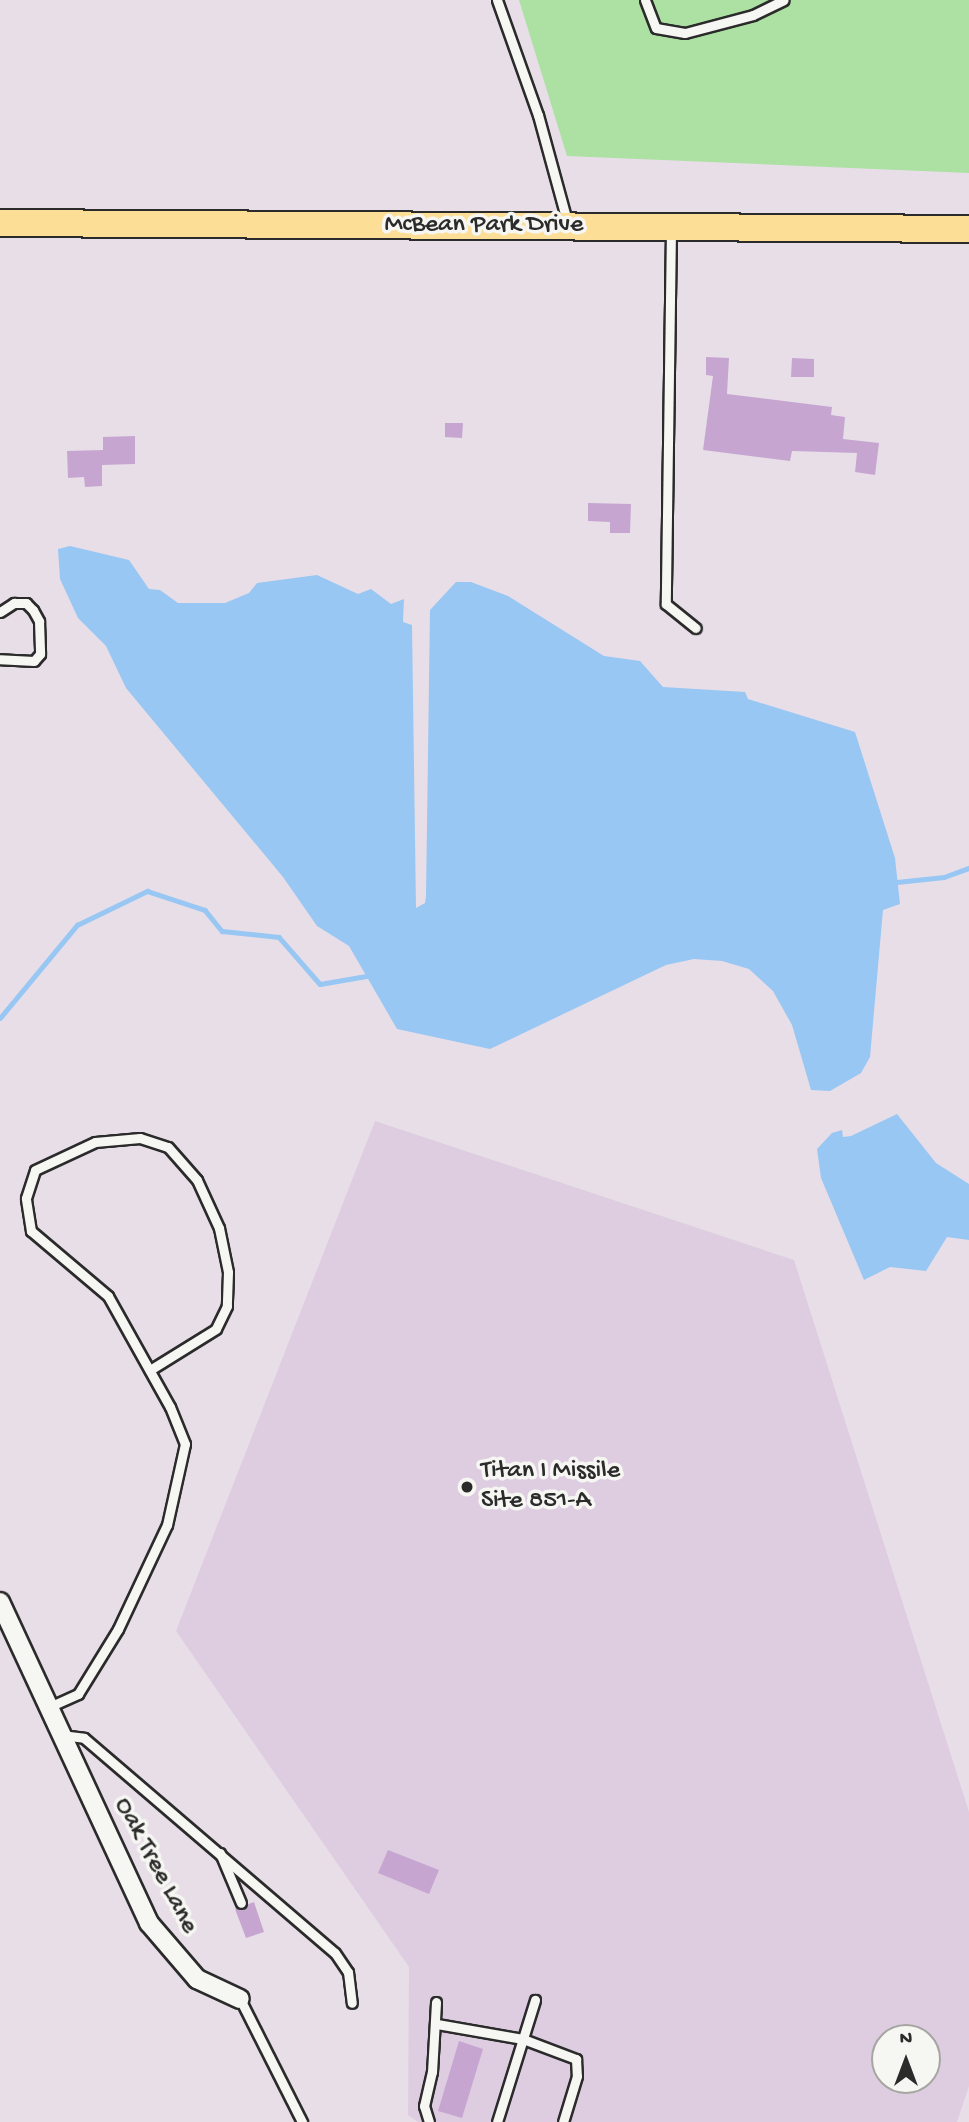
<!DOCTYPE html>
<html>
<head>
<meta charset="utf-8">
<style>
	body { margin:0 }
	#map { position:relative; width:969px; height:2122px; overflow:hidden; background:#e8dee8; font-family:"Gochi Hand",sans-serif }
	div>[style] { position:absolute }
	.built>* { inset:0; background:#decde1 }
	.green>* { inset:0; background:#ace1a3 }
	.water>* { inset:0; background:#98c7f3 }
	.stream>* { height:4.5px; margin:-2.25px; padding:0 2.25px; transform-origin:2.25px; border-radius:2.25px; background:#98c7f3 }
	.building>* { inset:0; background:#c6a6d1 }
	.roads { filter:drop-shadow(2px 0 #2b2b2b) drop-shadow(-2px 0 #2b2b2b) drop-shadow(0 2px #2b2b2b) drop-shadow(0 -2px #2b2b2b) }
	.service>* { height:9px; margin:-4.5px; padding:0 4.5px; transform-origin:4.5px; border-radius:4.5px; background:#f6f6f2 }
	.minor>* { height:18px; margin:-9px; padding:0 9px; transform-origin:9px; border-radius:9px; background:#f6f6f2 }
	.primary>* { height:26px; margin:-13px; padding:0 13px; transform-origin:13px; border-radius:13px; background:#fcde96 }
	.dots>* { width:19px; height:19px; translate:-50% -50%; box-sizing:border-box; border:4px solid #f6f6f2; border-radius:50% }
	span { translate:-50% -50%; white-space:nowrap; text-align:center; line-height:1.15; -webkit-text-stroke:7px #f6f6f2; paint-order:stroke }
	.street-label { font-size:26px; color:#2b2b2b }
	.poi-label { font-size:26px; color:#2b2b2b }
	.left { translate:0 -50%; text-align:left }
	.north { position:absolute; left:871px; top:2024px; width:70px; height:70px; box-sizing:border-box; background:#f6f6f2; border:2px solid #a5a5a2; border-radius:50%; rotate:0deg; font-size:19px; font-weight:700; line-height:28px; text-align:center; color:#2b2b2b }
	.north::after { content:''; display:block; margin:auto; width:24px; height:32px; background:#2b2b2b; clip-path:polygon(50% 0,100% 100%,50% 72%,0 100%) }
</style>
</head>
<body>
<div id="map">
	<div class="built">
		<div style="clip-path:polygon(evenodd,375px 1121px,794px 1260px,969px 1812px,969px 2086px,957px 2122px,418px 2122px,408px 2115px,409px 1967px,176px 1631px,375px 1121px,885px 2038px,927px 2038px,927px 2080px,885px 2080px,885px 2038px)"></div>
	</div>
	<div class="green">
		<div style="clip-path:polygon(519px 0,969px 0,969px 173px,567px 156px)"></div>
	</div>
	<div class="water">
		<div style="clip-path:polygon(70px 546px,129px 560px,149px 589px,160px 590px,178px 603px,225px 603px,249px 593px,257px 583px,317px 575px,358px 594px,371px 589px,391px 604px,404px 599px,403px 622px,412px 625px,416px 908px,425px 903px,426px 896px,430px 610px,456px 582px,471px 582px,508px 596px,604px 656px,640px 661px,663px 687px,745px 692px,748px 699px,855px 732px,895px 858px,900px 904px,883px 910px,870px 1057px,861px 1073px,830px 1091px,811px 1090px,792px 1025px,773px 991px,749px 969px,722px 961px,694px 959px,666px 965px,490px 1049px,397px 1029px,349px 946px,317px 926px,283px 877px,126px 688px,106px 646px,78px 618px,60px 579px,58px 549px)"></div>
		<div style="clip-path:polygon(897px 1114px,936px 1163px,969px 1184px,969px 1240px,947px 1237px,926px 1271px,890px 1267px,864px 1280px,821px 1178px,817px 1149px,832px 1133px,842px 1130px,843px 1137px,851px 1136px)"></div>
	</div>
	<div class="stream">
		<div style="left:897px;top:882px;width:47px;rotate:-6.1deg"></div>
		<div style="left:944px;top:877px;width:27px;rotate:-20deg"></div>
		<div style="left:0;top:1018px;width:121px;rotate:-50.4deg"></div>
		<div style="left:77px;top:925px;width:78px;rotate:-25.9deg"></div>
		<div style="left:147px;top:891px;width:61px;rotate:18.1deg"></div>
		<div style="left:205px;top:910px;width:27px;rotate:51deg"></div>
		<div style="left:222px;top:931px;width:57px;rotate:6deg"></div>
		<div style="left:279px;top:937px;width:62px;rotate:48.9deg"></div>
		<div style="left:320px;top:984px;width:48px;rotate:-9.7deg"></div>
	</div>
	<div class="building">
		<div style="clip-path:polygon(706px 357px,729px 358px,727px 394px,832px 407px,831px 415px,845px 417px,843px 439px,879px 443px,875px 475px,855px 472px,857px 453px,792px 451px,790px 461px,703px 450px,713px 376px,706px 375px)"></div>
		<div style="clip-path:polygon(792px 358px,814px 359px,814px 377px,791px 377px)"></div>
		<div style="clip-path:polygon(445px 423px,463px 423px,462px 438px,445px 437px)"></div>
		<div style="clip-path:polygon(135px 436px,135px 464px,102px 465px,102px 486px,85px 487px,84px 477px,68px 478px,67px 451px,103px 450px,103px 437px)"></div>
		<div style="clip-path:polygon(588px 503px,631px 504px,630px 533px,610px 533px,610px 522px,588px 521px)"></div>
		<div style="clip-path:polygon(388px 1850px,439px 1870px,429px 1894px,378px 1873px)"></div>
		<div style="clip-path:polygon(254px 1902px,264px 1932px,246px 1938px,235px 1909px)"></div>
		<div style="clip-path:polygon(459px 2041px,483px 2049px,462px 2118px,438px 2111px)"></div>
	</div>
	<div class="roads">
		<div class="service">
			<div style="left:497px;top:0;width:122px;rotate:70.4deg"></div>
			<div style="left:538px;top:115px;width:114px;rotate:74.7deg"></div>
			<div style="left:645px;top:0;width:30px;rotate:69deg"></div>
			<div style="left:656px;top:28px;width:29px;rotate:10deg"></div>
			<div style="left:685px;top:33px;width:70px;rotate:-14.8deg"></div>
			<div style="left:753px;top:15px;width:34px;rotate:-26deg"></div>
			<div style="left:671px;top:229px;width:375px;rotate:90.8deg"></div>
			<div style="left:666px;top:604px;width:38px;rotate:39deg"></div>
			<div style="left:0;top:612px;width:17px;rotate:-33deg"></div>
			<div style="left:14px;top:603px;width:12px"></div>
			<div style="left:26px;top:603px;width:10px;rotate:45deg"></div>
			<div style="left:33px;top:610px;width:13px;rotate:61deg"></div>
			<div style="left:39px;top:621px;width:33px;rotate:88deg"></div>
			<div style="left:40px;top:654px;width:9px;rotate:131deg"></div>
			<div style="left:34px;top:661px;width:34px;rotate:-177deg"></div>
			<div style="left:49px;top:1707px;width:32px;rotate:-24deg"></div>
			<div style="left:78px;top:1694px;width:76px;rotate:-58.4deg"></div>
			<div style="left:118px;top:1629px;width:115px;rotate:-64.8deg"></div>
			<div style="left:167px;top:1525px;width:83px;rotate:-77.5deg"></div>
			<div style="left:185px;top:1444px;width:40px;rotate:-112deg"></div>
			<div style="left:170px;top:1407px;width:127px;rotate:-119.2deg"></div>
			<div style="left:108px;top:1296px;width:101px;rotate:-139.8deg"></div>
			<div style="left:31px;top:1231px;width:33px;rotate:-99deg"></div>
			<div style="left:26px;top:1198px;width:29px;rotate:-72deg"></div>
			<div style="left:35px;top:1170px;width:66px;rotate:-25deg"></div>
			<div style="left:95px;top:1142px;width:45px;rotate:-5.1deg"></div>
			<div style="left:140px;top:1138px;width:29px;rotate:18deg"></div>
			<div style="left:168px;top:1147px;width:44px;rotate:48.7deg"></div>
			<div style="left:197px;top:1180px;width:53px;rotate:65.4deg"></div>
			<div style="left:219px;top:1228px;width:45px;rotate:78.4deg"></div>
			<div style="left:228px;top:1272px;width:34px;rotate:92deg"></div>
			<div style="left:227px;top:1306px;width:25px;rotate:116deg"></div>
			<div style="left:216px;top:1329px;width:78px;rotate:148.2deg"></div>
			<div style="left:61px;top:1735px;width:23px;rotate:7deg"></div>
			<div style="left:84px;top:1738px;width:330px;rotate:40.6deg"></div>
			<div style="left:335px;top:1953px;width:23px;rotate:56deg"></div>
			<div style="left:348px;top:1972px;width:31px;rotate:83deg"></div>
			<div style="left:220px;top:1853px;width:54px;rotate:67.2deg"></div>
			<div style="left:240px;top:1999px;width:138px;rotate:63.2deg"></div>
			<div style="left:437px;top:2024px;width:87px;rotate:9.9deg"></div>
			<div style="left:523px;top:2039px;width:57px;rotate:20.7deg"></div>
			<div style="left:576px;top:2059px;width:17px;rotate:87deg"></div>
			<div style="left:577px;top:2076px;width:48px;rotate:106.9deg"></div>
			<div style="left:429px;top:2122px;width:17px;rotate:-107deg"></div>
			<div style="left:424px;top:2106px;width:35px;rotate:-77deg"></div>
			<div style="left:432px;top:2072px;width:70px;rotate:-86.7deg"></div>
			<div style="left:497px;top:2122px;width:128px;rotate:-72.7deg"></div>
		</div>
		<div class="minor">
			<div style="left:0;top:1602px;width:354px;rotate:65.1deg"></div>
			<div style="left:149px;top:1923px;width:74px;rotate:49.4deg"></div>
			<div style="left:197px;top:1979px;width:47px;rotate:24.9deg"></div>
		</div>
		<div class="primary">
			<div style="left:0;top:223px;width:969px;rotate:0.35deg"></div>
		</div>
	</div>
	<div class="dots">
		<div style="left:467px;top:1487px;background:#2b2b2b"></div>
	</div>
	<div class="street-label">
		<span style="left:484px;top:226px">McBean Park Drive</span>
		<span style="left:155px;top:1866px;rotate:62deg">Oak Tree Lane</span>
	</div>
	<div class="poi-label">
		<span class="left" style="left:481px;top:1487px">Titan I Missile<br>Site 851-A</span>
	</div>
	<div class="north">N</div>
</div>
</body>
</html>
